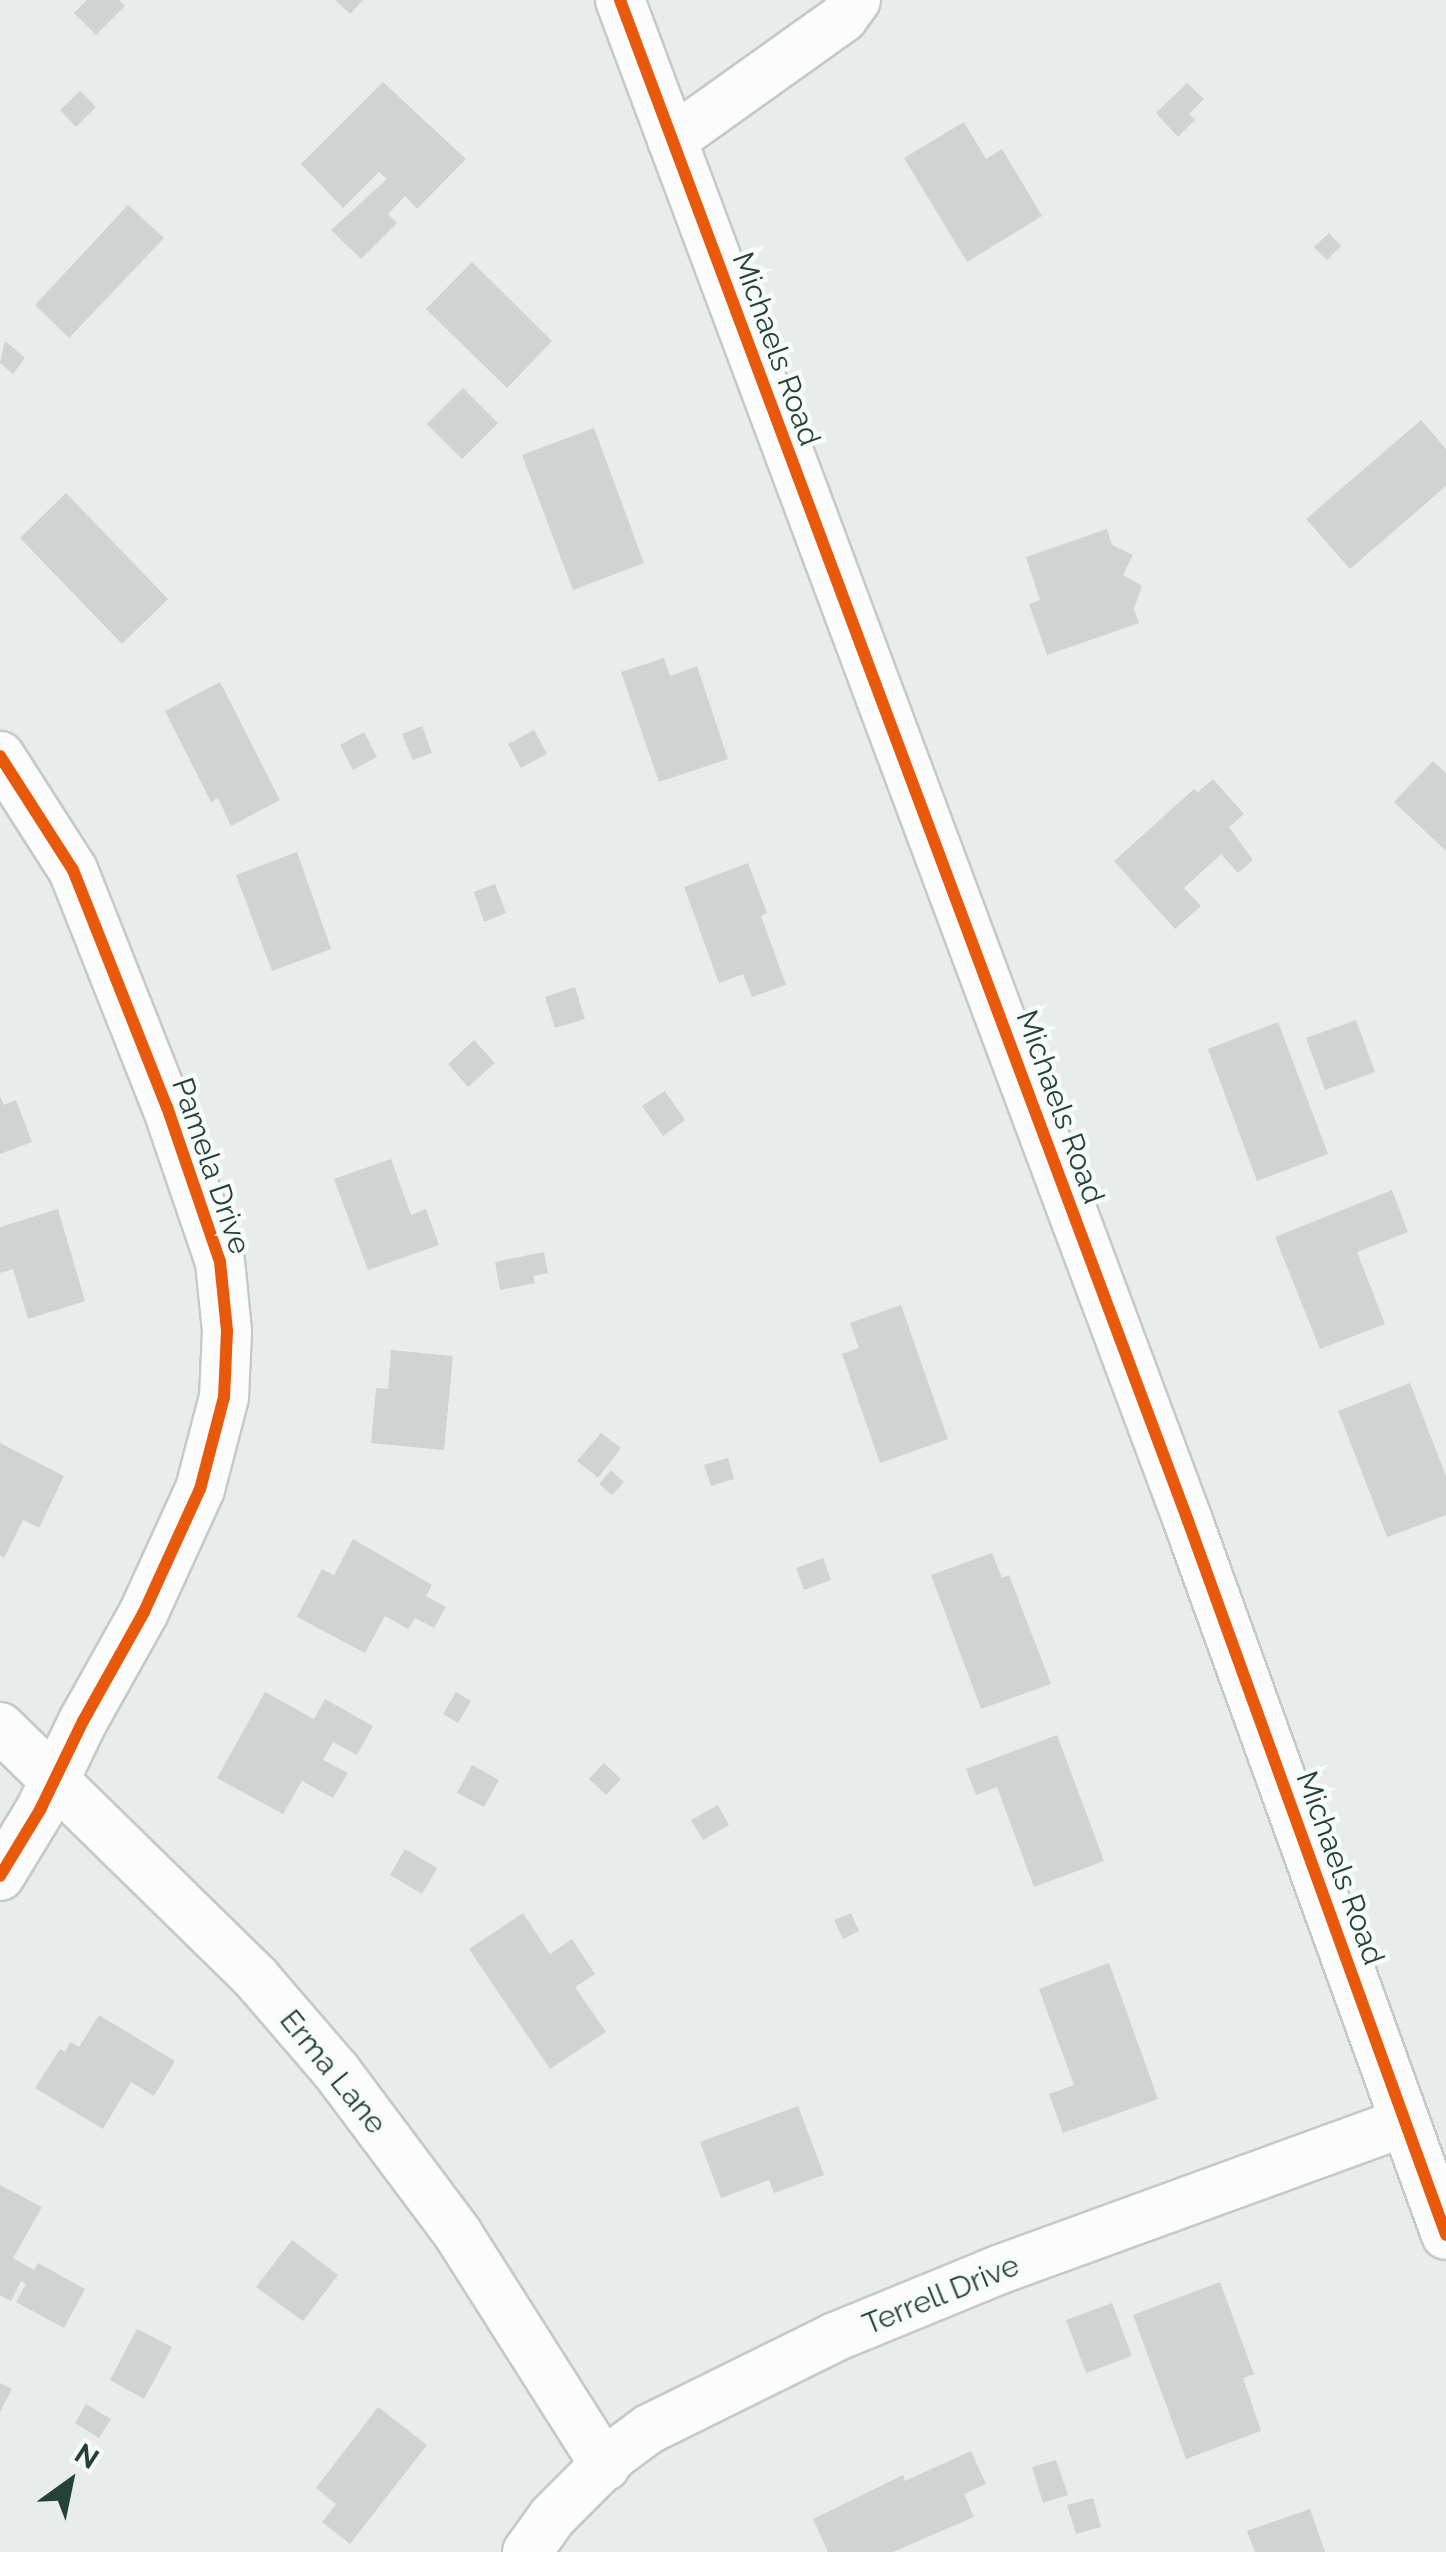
<!DOCTYPE html>
<html>
<head>
<meta charset="utf-8">
<style>
	body { margin:0 }
	#map { position:relative; width:1446px; height:2552px; overflow:hidden; background:#e8edeb; font-family:Raleway,sans-serif }
	div>[style] { position:absolute }
	.building>* { inset:0; background:#cfd4d2 }
	.roads { filter:drop-shadow(2px 0 #c5cac8) drop-shadow(-2px 0 #c5cac8) drop-shadow(0 2px #c5cac8) drop-shadow(0 -2px #c5cac8) }
	.minor>* { height:48px; margin:-24px; padding:0 24px; transform-origin:24px; border-radius:24px; background:#fcfcfc }
	.cycleway>* { height:12px; margin:-6px; padding:0 6px; transform-origin:6px; border-radius:6px; background:#e8590c }
	span { translate:-50% -50%; white-space:nowrap; text-align:center; line-height:1.15; -webkit-text-stroke:9px #f7fbf9; paint-order:stroke }
	.street-label { font-size:30px; color:#24423a }
	.north { position:absolute; left:20px; top:2432px; width:100px; height:100px; -webkit-text-stroke:8px #f7fbf9; paint-order:stroke; rotate:33deg; font-size:28px; font-weight:700; line-height:40px; text-align:center; color:#24423a }
	.north::after { content:''; display:block; margin:auto; width:35px; height:45px; background:#24423a; clip-path:polygon(50% 0,100% 100%,50% 72%,0 100%) }
</style>
</head>
<body>
<div id="map">
	<div class="building">
		<div style="clip-path:polygon(87px 0,119px 0,125px 6px,96px 35px,74px 13px)"></div>
		<div style="clip-path:polygon(335px 0,363px 0,350px 14px)"></div>
		<div style="clip-path:polygon(383px 82px,466px 159px,417px 209px,405px 196px,388px 214px,397px 223px,361px 259px,331px 230px,387px 179px,379px 172px,343px 208px,301px 164px)"></div>
		<div style="clip-path:polygon(1187px 83px,1204px 99px,1189px 114px,1195px 120px,1178px 137px,1156px 113px)"></div>
		<div style="clip-path:polygon(80px 91px,96px 107px,76px 127px,60px 110px)"></div>
		<div style="clip-path:polygon(964px 122px,986px 159px,1002px 149px,1042px 216px,967px 262px,904px 158px)"></div>
		<div style="clip-path:polygon(128px 205px,164px 238px,69px 338px,35px 305px)"></div>
		<div style="clip-path:polygon(1329px 233px,1341px 246px,1327px 260px,1314px 247px)"></div>
		<div style="clip-path:polygon(472px 262px,552px 341px,507px 388px,426px 309px)"></div>
		<div style="clip-path:polygon(5px 341px,25px 358px,13px 374px,0 363px)"></div>
		<div style="clip-path:polygon(463px 388px,498px 423px,462px 459px,427px 424px)"></div>
		<div style="clip-path:polygon(1421px 420px,1446px 449px,1446px 486px,1350px 569px,1306px 519px)"></div>
		<div style="clip-path:polygon(594px 428px,644px 563px,573px 590px,522px 455px)"></div>
		<div style="clip-path:polygon(66px 493px,168px 599px,122px 644px,20px 538px)"></div>
		<div style="clip-path:polygon(1107px 529px,1112px 545px,1133px 555px,1123px 575px,1142px 586px,1134px 609px,1139px 623px,1047px 655px,1029px 604px,1040px 600px,1026px 557px)"></div>
		<div style="clip-path:polygon(664px 658px,670px 676px,697px 666px,728px 759px,659px 782px,621px 672px)"></div>
		<div style="clip-path:polygon(220px 682px,280px 800px,231px 826px,218px 798px,211px 802px,165px 711px)"></div>
		<div style="clip-path:polygon(422px 726px,432px 753px,413px 760px,402px 734px)"></div>
		<div style="clip-path:polygon(534px 730px,547px 754px,521px 768px,508px 744px)"></div>
		<div style="clip-path:polygon(364px 732px,377px 757px,353px 770px,340px 745px)"></div>
		<div style="clip-path:polygon(1433px 761px,1446px 773px,1446px 851px,1394px 802px)"></div>
		<div style="clip-path:polygon(1213px 779px,1244px 814px,1229px 827px,1253px 860px,1238px 873px,1221px 854px,1184px 888px,1201px 906px,1175px 929px,1114px 861px,1194px 789px,1198px 792px)"></div>
		<div style="clip-path:polygon(297px 852px,331px 949px,272px 971px,236px 875px)"></div>
		<div style="clip-path:polygon(748px 863px,767px 913px,761px 916px,786px 985px,752px 997px,743px 974px,719px 983px,684px 887px)"></div>
		<div style="clip-path:polygon(495px 884px,506px 913px,484px 922px,474px 892px)"></div>
		<div style="clip-path:polygon(575px 987px,585px 1019px,555px 1028px,545px 997px)"></div>
		<div style="clip-path:polygon(1356px 1020px,1375px 1072px,1325px 1090px,1306px 1038px)"></div>
		<div style="clip-path:polygon(1278px 1022px,1328px 1154px,1257px 1181px,1208px 1049px)"></div>
		<div style="clip-path:polygon(474px 1040px,495px 1063px,468px 1087px,448px 1064px)"></div>
		<div style="clip-path:polygon(665px 1091px,685px 1120px,663px 1136px,642px 1106px)"></div>
		<div style="clip-path:polygon(0 1096px,4px 1105px,16px 1100px,32px 1142px,0 1154px)"></div>
		<div style="clip-path:polygon(391px 1159px,411px 1215px,426px 1209px,439px 1245px,368px 1270px,334px 1179px)"></div>
		<div style="clip-path:polygon(1392px 1190px,1408px 1232px,1357px 1252px,1385px 1324px,1320px 1349px,1275px 1237px)"></div>
		<div style="clip-path:polygon(58px 1209px,85px 1301px,28px 1319px,13px 1269px,0 1273px,0 1227px)"></div>
		<div style="clip-path:polygon(544px 1252px,548px 1273px,533px 1276px,535px 1283px,500px 1290px,495px 1262px)"></div>
		<div style="clip-path:polygon(901px 1305px,948px 1439px,880px 1463px,842px 1354px,859px 1348px,850px 1323px)"></div>
		<div style="clip-path:polygon(391px 1350px,453px 1356px,444px 1450px,371px 1443px,376px 1388px,388px 1389px)"></div>
		<div style="clip-path:polygon(1410px 1383px,1446px 1476px,1446px 1515px,1387px 1537px,1338px 1411px)"></div>
		<div style="clip-path:polygon(601px 1433px,621px 1448px,598px 1478px,577px 1461px)"></div>
		<div style="clip-path:polygon(0 1443px,64px 1476px,39px 1528px,23px 1520px,4px 1558px,0 1555px)"></div>
		<div style="clip-path:polygon(728px 1458px,734px 1479px,711px 1486px,704px 1465px)"></div>
		<div style="clip-path:polygon(611px 1470px,624px 1482px,612px 1495px,599px 1484px)"></div>
		<div style="clip-path:polygon(353px 1539px,432px 1585px,426px 1596px,446px 1607px,434px 1628px,415px 1618px,408px 1629px,385px 1616px,365px 1653px,297px 1617px,322px 1569px,334px 1575px)"></div>
		<div style="clip-path:polygon(992px 1553px,1002px 1578px,1009px 1575px,1051px 1684px,981px 1709px,931px 1575px)"></div>
		<div style="clip-path:polygon(823px 1558px,831px 1580px,804px 1590px,796px 1568px)"></div>
		<div style="clip-path:polygon(265px 1692px,314px 1719px,325px 1699px,373px 1726px,357px 1755px,333px 1742px,323px 1760px,348px 1773px,333px 1798px,302px 1781px,283px 1814px,217px 1778px)"></div>
		<div style="clip-path:polygon(456px 1692px,471px 1701px,458px 1723px,443px 1714px)"></div>
		<div style="clip-path:polygon(1057px 1735px,1104px 1861px,1034px 1887px,997px 1787px,976px 1795px,966px 1769px)"></div>
		<div style="clip-path:polygon(604px 1763px,621px 1779px,606px 1795px,589px 1779px)"></div>
		<div style="clip-path:polygon(472px 1765px,499px 1780px,484px 1807px,457px 1793px)"></div>
		<div style="clip-path:polygon(718px 1805px,729px 1825px,703px 1840px,691px 1820px)"></div>
		<div style="clip-path:polygon(405px 1849px,437px 1868px,422px 1894px,390px 1875px)"></div>
		<div style="clip-path:polygon(523px 1913px,550px 1954px,572px 1939px,595px 1974px,575px 1987px,606px 2032px,550px 2069px,469px 1949px)"></div>
		<div style="clip-path:polygon(851px 1913px,859px 1931px,843px 1939px,834px 1920px)"></div>
		<div style="clip-path:polygon(1109px 1963px,1158px 2099px,1063px 2133px,1049px 2094px,1074px 2085px,1039px 1989px)"></div>
		<div style="clip-path:polygon(99px 2015px,175px 2061px,154px 2096px,131px 2082px,103px 2129px,35px 2088px,60px 2049px,65px 2052px,70px 2042px,79px 2047px)"></div>
		<div style="clip-path:polygon(798px 2106px,824px 2175px,774px 2193px,769px 2180px,721px 2198px,700px 2142px)"></div>
		<div style="clip-path:polygon(0 2185px,42px 2207px,13px 2258px,34px 2270px,38px 2263px,85px 2289px,64px 2328px,16px 2302px,26px 2284px,21px 2281px,11px 2301px,0 2295px)"></div>
		<div style="clip-path:polygon(292px 2240px,338px 2275px,303px 2321px,256px 2287px)"></div>
		<div style="clip-path:polygon(1220px 2282px,1254px 2374px,1243px 2378px,1261px 2431px,1186px 2459px,1133px 2315px)"></div>
		<div style="clip-path:polygon(1112px 2303px,1132px 2356px,1086px 2373px,1066px 2320px)"></div>
		<div style="clip-path:polygon(137px 2329px,172px 2347px,144px 2399px,110px 2380px)"></div>
		<div style="clip-path:polygon(0 2383px,12px 2389px,0 2412px)"></div>
		<div style="clip-path:polygon(86px 2404px,111px 2419px,99px 2438px,75px 2423px)"></div>
		<div style="clip-path:polygon(378px 2407px,427px 2445px,350px 2544px,322px 2522px,336px 2504px,316px 2488px)"></div>
		<div style="clip-path:polygon(971px 2451px,986px 2484px,964px 2494px,974px 2517px,893px 2552px,828px 2552px,813px 2519px,903px 2475px,905px 2481px)"></div>
		<div style="clip-path:polygon(1056px 2460px,1068px 2495px,1043px 2503px,1032px 2467px)"></div>
		<div style="clip-path:polygon(1093px 2498px,1101px 2527px,1076px 2534px,1067px 2505px)"></div>
		<div style="clip-path:polygon(1310px 2509px,1325px 2552px,1255px 2552px,1247px 2531px)"></div>
	</div>
	<div class="roads">
		<div class="minor">
			<div style="left:620px;top:0;width:1624px;rotate:69.52deg"></div>
			<div style="left:1188px;top:1521px;width:759px;rotate:70.13deg"></div>
			<div style="left:672px;top:140px;width:210px;rotate:-35.5deg"></div>
			<div style="left:843px;top:18px;width:22px;rotate:-54deg"></div>
			<div style="left:0;top:756px;width:135px;rotate:57.4deg"></div>
			<div style="left:73px;top:870px;width:255px;rotate:68.4deg"></div>
			<div style="left:167px;top:1107px;width:164px;rotate:71.1deg"></div>
			<div style="left:220px;top:1262px;width:69px;rotate:84.2deg"></div>
			<div style="left:227px;top:1331px;width:66px;rotate:92.6deg"></div>
			<div style="left:224px;top:1397px;width:95px;rotate:104.6deg"></div>
			<div style="left:200px;top:1489px;width:135px;rotate:114.5deg"></div>
			<div style="left:144px;top:1612px;width:125px;rotate:119.2deg"></div>
			<div style="left:83px;top:1721px;width:99px;rotate:115.8deg"></div>
			<div style="left:40px;top:1810px;width:77px;rotate:121.2deg"></div>
			<div style="left:0;top:1727px;width:360px;rotate:44.4deg"></div>
			<div style="left:257px;top:1979px;width:123px;rotate:49.3deg"></div>
			<div style="left:337px;top:2072px;width:202px;rotate:53.2deg"></div>
			<div style="left:458px;top:2234px;width:275px;rotate:57.6deg"></div>
			<div style="left:527px;top:2552px;width:44px;rotate:-54.2deg"></div>
			<div style="left:553px;top:2516px;width:88px;rotate:-45deg"></div>
			<div style="left:615px;top:2454px;width:42px;rotate:-36.3deg"></div>
			<div style="left:649px;top:2429px;width:208px;rotate:-26.3deg"></div>
			<div style="left:835px;top:2337px;width:176px;rotate:-22.3deg"></div>
			<div style="left:998px;top:2270px;width:433px;rotate:-20deg"></div>
		</div>
	</div>
	<div class="cycleway">
		<div style="left:620px;top:0;width:1624px;rotate:69.52deg"></div>
		<div style="left:1188px;top:1521px;width:759px;rotate:70.13deg"></div>
		<div style="left:0;top:756px;width:135px;rotate:57.4deg"></div>
		<div style="left:73px;top:870px;width:255px;rotate:68.4deg"></div>
		<div style="left:167px;top:1107px;width:164px;rotate:71.1deg"></div>
		<div style="left:220px;top:1262px;width:69px;rotate:84.2deg"></div>
		<div style="left:227px;top:1331px;width:66px;rotate:92.6deg"></div>
		<div style="left:224px;top:1397px;width:95px;rotate:104.6deg"></div>
		<div style="left:200px;top:1489px;width:135px;rotate:114.5deg"></div>
		<div style="left:144px;top:1612px;width:125px;rotate:119.2deg"></div>
		<div style="left:83px;top:1721px;width:99px;rotate:115.8deg"></div>
		<div style="left:40px;top:1810px;width:77px;rotate:121.2deg"></div>
	</div>
	<div class="street-label">
		<span style="left:776px;top:349px;rotate:70deg">Michaels Road</span>
		<span style="left:1060px;top:1107px;rotate:70deg">Michaels Road</span>
		<span style="left:211px;top:1166px;rotate:71deg">Pamela Drive</span>
		<span style="left:1340px;top:1868px;rotate:70deg">Michaels Road</span>
		<span style="left:333px;top:2072px;rotate:51deg">Erma Lane</span>
		<span style="left:941px;top:2295px;rotate:-22deg">Terrell Drive</span>
	</div>
	<div class="north">N</div>
</div>
</body>
</html>
